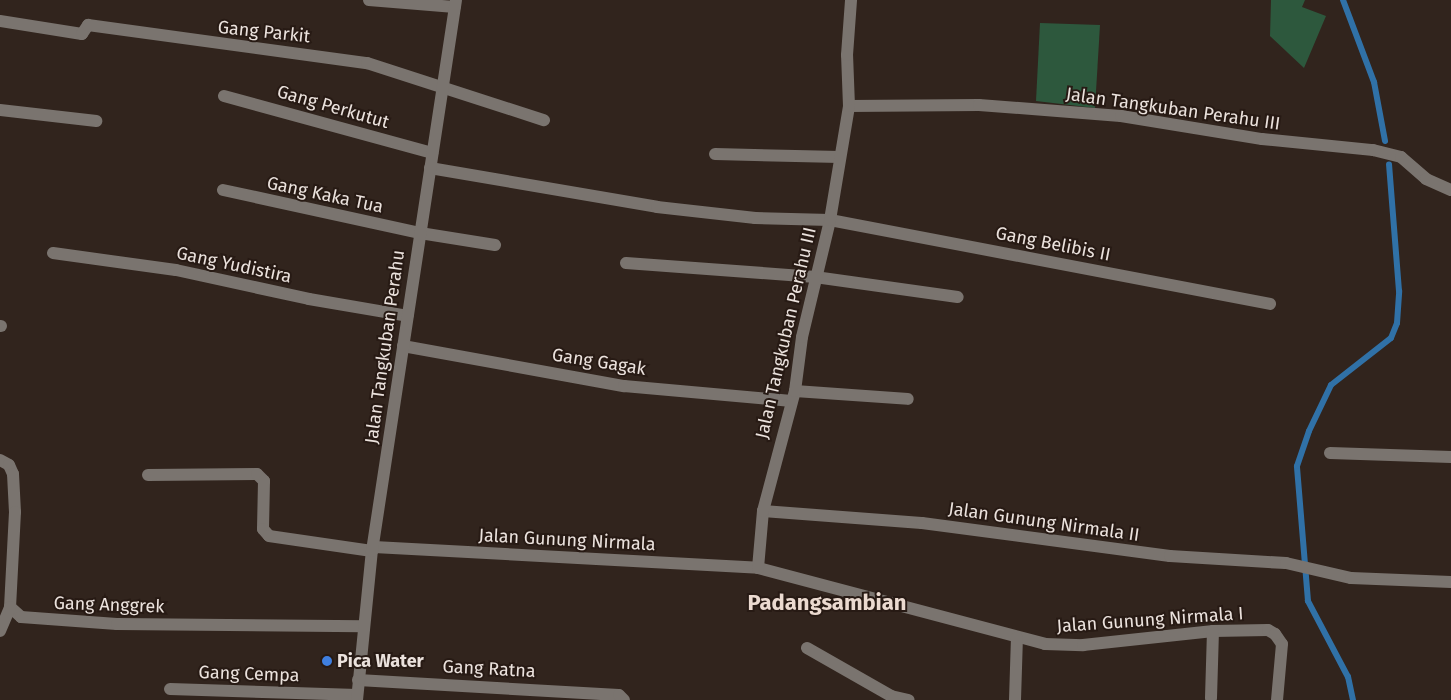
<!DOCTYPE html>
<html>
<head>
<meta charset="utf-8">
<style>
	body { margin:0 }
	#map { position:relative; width:1451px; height:700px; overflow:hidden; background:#31241d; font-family:"Fira Sans",sans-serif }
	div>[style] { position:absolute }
	.green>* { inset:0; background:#2d583d }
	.stream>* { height:6px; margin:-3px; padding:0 3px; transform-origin:3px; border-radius:3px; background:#3071a7 }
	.minor>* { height:12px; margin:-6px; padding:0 6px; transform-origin:6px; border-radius:6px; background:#7a746f }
	.dots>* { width:14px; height:14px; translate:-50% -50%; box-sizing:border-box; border:2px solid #271a14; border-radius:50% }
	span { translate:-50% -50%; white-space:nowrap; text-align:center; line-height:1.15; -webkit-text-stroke:4px #271a14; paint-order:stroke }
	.street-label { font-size:18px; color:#ebe2dd }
	.poi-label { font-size:18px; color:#ebe2dd; font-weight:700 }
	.left { translate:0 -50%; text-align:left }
	.district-label { font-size:22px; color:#ebdad0; font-weight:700 }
</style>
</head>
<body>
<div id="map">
	<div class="green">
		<div style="clip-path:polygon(1271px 0,1305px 0,1302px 7px,1326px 16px,1304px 68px,1270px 36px)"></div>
		<div style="clip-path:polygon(1040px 23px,1100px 25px,1095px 108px,1036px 101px)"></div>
	</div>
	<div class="stream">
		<div style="left:1343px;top:0;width:88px;rotate:69.3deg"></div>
		<div style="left:1374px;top:82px;width:60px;rotate:79.4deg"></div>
		<div style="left:1353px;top:700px;width:24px;rotate:-102deg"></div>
		<div style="left:1348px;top:677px;width:86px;rotate:-117.8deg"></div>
		<div style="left:1308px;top:601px;width:135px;rotate:-94.7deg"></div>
		<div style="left:1297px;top:466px;width:37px;rotate:-71deg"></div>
		<div style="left:1309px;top:431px;width:51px;rotate:-64.4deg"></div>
		<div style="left:1331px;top:385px;width:76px;rotate:-38.1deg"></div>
		<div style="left:1391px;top:338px;width:16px;rotate:-68deg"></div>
		<div style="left:1397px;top:323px;width:32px;rotate:-86deg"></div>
		<div style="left:1399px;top:291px;width:127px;rotate:-94.5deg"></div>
	</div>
	<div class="minor">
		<div style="left:369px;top:0;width:86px;rotate:4.7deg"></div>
		<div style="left:0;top:21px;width:83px;rotate:9deg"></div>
		<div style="left:82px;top:34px;width:11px;rotate:-56deg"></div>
		<div style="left:88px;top:25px;width:282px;rotate:7.8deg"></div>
		<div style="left:367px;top:63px;width:186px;rotate:17.9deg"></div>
		<div style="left:224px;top:96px;width:216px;rotate:15.3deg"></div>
		<div style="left:849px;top:106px;width:130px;rotate:-0.4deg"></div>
		<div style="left:979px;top:105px;width:142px;rotate:4.4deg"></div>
		<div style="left:1121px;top:116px;width:143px;rotate:9.3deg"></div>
		<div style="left:1262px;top:139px;width:112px;rotate:5.7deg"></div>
		<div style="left:1373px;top:150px;width:29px;rotate:14deg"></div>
		<div style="left:1401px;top:157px;width:33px;rotate:41deg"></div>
		<div style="left:1426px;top:179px;width:27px;rotate:24deg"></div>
		<div style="left:0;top:110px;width:97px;rotate:6.5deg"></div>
		<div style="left:715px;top:154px;width:125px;rotate:1.4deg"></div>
		<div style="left:430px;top:168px;width:230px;rotate:9.7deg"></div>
		<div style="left:657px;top:207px;width:99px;rotate:6.4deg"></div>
		<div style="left:755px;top:218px;width:75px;rotate:1.5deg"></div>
		<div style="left:830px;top:220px;width:448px;rotate:10.8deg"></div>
		<div style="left:223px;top:190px;width:202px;rotate:12.3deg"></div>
		<div style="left:420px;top:233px;width:76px;rotate:9.1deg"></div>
		<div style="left:53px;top:253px;width:124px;rotate:7.9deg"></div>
		<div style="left:176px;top:270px;width:136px;rotate:12.3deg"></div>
		<div style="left:309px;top:299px;width:100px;rotate:9.7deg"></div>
		<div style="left:626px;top:263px;width:190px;rotate:4.2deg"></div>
		<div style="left:815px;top:277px;width:144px;rotate:8deg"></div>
		<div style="left:0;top:326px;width:1px"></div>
		<div style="left:403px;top:346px;width:225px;rotate:10.3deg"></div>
		<div style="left:624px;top:386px;width:168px;rotate:5.1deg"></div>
		<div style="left:795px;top:391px;width:113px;rotate:4deg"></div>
		<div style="left:1330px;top:453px;width:121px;rotate:1.9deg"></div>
		<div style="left:0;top:460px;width:10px;rotate:29deg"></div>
		<div style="left:9px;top:465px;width:10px;rotate:66deg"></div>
		<div style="left:13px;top:474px;width:38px;rotate:87deg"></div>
		<div style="left:15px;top:512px;width:95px;rotate:93deg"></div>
		<div style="left:10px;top:607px;width:15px;rotate:42deg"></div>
		<div style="left:21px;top:617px;width:96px;rotate:4.2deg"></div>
		<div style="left:117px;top:624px;width:246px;rotate:0.5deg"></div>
		<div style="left:148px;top:475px;width:109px;rotate:-0.5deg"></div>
		<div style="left:257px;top:474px;width:10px;rotate:45deg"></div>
		<div style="left:264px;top:481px;width:48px;rotate:91.2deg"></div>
		<div style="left:263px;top:529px;width:9px;rotate:49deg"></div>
		<div style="left:269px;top:536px;width:104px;rotate:8.3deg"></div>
		<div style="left:763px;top:511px;width:159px;rotate:4.3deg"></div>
		<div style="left:922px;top:523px;width:250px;rotate:7.6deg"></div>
		<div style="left:1170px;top:556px;width:116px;rotate:3.5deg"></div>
		<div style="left:1286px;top:563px;width:67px;rotate:13deg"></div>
		<div style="left:1351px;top:578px;width:100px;rotate:2.3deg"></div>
		<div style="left:374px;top:547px;width:385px;rotate:3.1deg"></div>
		<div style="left:758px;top:568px;width:297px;rotate:14.8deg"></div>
		<div style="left:1045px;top:644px;width:38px;rotate:2deg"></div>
		<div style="left:1083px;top:645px;width:131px;rotate:-6.1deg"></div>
		<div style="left:1213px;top:631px;width:55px;rotate:-1deg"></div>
		<div style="left:1268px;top:630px;width:8px;rotate:30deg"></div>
		<div style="left:1275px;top:634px;width:12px;rotate:55deg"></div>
		<div style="left:1282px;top:644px;width:56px;rotate:95.1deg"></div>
		<div style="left:758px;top:568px;width:57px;rotate:-85deg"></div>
		<div style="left:763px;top:511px;width:124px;rotate:-75.1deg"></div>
		<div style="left:795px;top:391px;width:54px;rotate:-82.6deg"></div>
		<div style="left:802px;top:337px;width:120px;rotate:-76.5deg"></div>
		<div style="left:830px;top:220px;width:116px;rotate:-80.5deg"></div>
		<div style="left:849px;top:106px;width:51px;rotate:-92.2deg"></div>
		<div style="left:847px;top:55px;width:55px;rotate:-85.8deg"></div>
		<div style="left:0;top:631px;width:26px;rotate:-67deg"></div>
		<div style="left:807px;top:648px;width:97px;rotate:29.7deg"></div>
		<div style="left:891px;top:696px;width:18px;rotate:13deg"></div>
		<div style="left:358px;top:680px;width:261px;rotate:3.3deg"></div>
		<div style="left:619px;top:695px;width:7px;rotate:45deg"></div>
		<div style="left:170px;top:689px;width:187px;rotate:1.8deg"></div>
		<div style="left:1211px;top:698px;width:67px;rotate:-88.3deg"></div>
		<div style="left:357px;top:700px;width:150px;rotate:-84.3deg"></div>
		<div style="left:372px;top:551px;width:557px;rotate:-81.33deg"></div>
		<div style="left:1015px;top:700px;width:62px;rotate:-88.2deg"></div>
	</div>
	<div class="dots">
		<div style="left:327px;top:661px;background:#3f7fe0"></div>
	</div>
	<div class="street-label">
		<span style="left:264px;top:32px;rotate:6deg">Gang Parkit</span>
		<span style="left:333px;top:107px;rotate:16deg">Gang Perkutut</span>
		<span style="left:1173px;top:109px;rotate:8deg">Jalan Tangkuban Perahu III</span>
		<span style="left:325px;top:195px;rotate:12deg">Gang Kaka Tua</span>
		<span style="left:1053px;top:244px;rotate:11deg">Gang Belibis II</span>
		<span style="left:234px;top:265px;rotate:12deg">Gang Yudistira</span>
		<span style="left:786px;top:333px;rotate:-77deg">Jalan Tangkuban Perahu III</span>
		<span style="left:385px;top:347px;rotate:-82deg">Jalan Tangkuban Perahu</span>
		<span style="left:599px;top:362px;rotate:9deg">Gang Gagak</span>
		<span style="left:1044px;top:522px;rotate:8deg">Jalan Gunung Nirmala II</span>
		<span style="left:567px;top:540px;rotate:3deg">Jalan Gunung Nirmala</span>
		<span style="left:109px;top:605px;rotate:2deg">Gang Anggrek</span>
		<span style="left:1150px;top:620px;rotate:-4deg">Jalan Gunung Nirmala I</span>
		<span style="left:489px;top:669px;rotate:3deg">Gang Ratna</span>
		<span style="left:249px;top:674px;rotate:2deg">Gang Cempa</span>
	</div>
	<div class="poi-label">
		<span class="left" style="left:337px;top:661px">Pica Water</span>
	</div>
	<div class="district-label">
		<span style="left:827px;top:603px">Padangsambian</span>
	</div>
</div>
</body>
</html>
